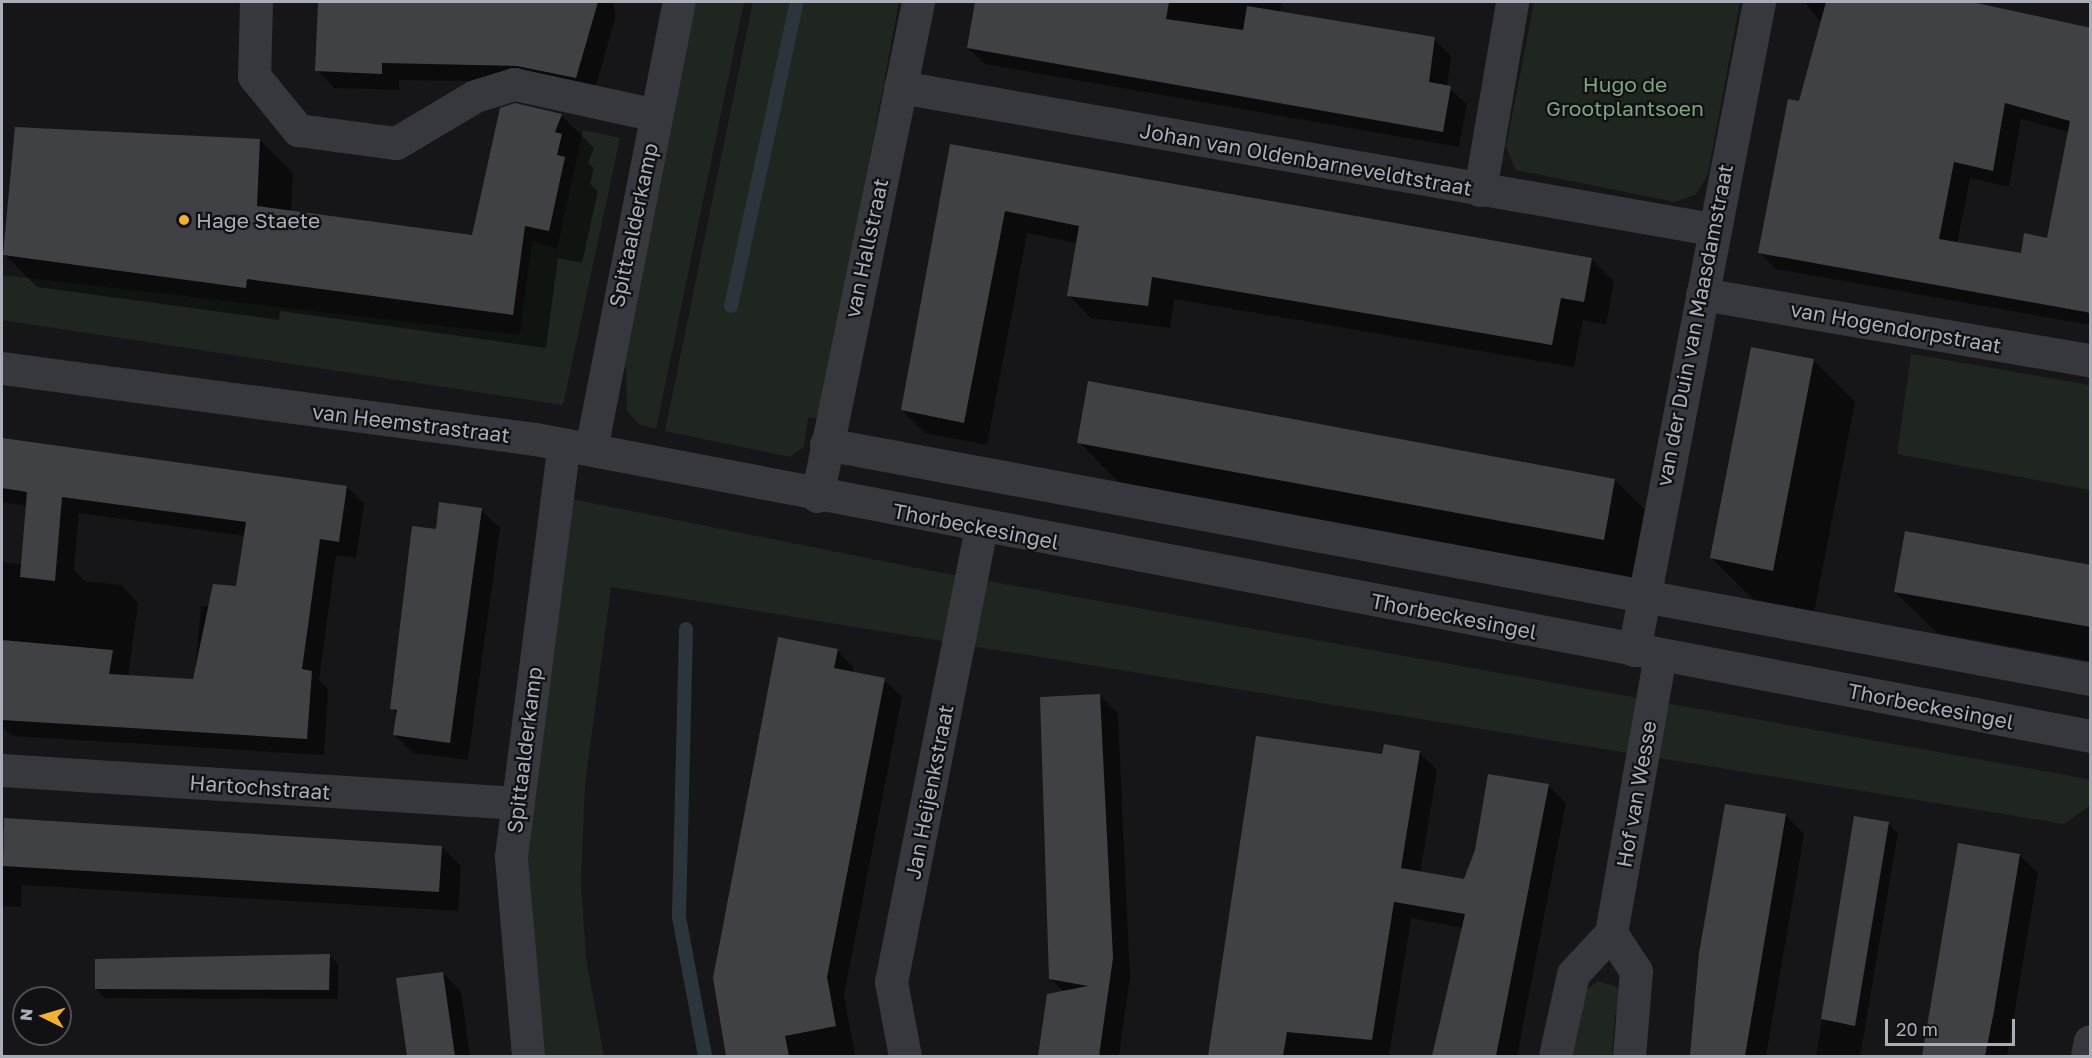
<!DOCTYPE html>
<html>
<head>
<meta charset="utf-8">
<style>
	body { margin:0 }
	#map { position:relative; width:2092px; height:1058px; overflow:hidden; background:#161618; font-family:"Golos Text",sans-serif }
	div>[style] { position:absolute }
	.green>* { inset:0; background:#1e261f }
	.shadow>* { inset:0; background:#0007 }
	.stream>* { height:14px; margin:-7px; padding:0 7px; transform-origin:7px; border-radius:7px; background:#2c353c }
	.building>* { inset:0; background:#404145 }
	.street>* { height:33px; margin:-16.5px; padding:0 16.5px; transform-origin:16.5px; border-radius:16.5px; background:#37383d }
	.dots>* { width:16px; height:16px; translate:-50% -50%; box-sizing:border-box; border:3px solid #111113; border-radius:50% }
	span { translate:-50% -50%; white-space:nowrap; text-align:center; line-height:1.15; -webkit-text-stroke:4.5px #111113; paint-order:stroke }
	.park-label { font-size:21px; color:#7fa381 }
	.street-label { font-size:21px; color:#a8adb8 }
	.poi-label { font-size:21px; color:#a8adb8 }
	.left { translate:0 -50%; text-align:left }
	.frame { position:absolute; inset:0; border:3px solid #a8adb8; pointer-events:none }
	.north { position:absolute; left:12px; top:986px; width:60px; height:60px; box-sizing:border-box; background:#111113; border:2px solid #4d4f55; border-radius:50%; rotate:275deg; font-size:16px; font-weight:700; line-height:24px; text-align:center; color:#a8adb8 }
	.north::after { content:''; display:block; margin:auto; width:21px; height:27px; background:#f2b134; clip-path:polygon(50% 0,100% 100%,50% 72%,0 100%) }
	.scale { position:absolute; left:1885px; top:1019px; width:130px; height:27px; box-sizing:border-box; border:3px solid #a8adb8; border-top:0; padding-left:8px; font-size:18px; line-height:21px; white-space:nowrap; color:#a8adb8; -webkit-text-stroke:4px #111113; paint-order:stroke }
</style>
</head>
<body>
<div id="map">
	<div class="green">
		<div style="clip-path:polygon(694px 2px,744px 2px,656px 429px,639px 424px,627px 411px,626px 368px,617px 366px)"></div>
		<div style="clip-path:polygon(753px 2px,899px 2px,820px 419px,808px 417px,804px 447px,790px 457px,665px 431px)"></div>
		<div style="clip-path:polygon(1534px 2px,1740px 2px,1708px 174px,1696px 194px,1675px 202px,1516px 170px,1506px 147px)"></div>
		<div style="clip-path:polygon(583px 130px,620px 138px,563px 405px,2px 320px,2px 275px,520px 335px,532px 241px,557px 249px)"></div>
		<div style="clip-path:polygon(1911px 354px,2090px 385px,2090px 490px,1897px 454px)"></div>
		<div style="clip-path:polygon(571px 499px,932px 571px,2066px 775px,2090px 780px,2090px 806px,2064px 824px,611px 587px,585px 785px,581px 882px,586px 958px,604px 1056px,543px 1056px,523px 885px)"></div>
		<div style="clip-path:polygon(1598px 981px,1620px 988px,1623px 1015px,1615px 1014px,1612px 1056px,1570px 1056px,1584px 991px)"></div>
	</div>
	<div class="shadow">
		<div style="clip-path:polygon(319px 2px,613px 2px,616px 16px,593px 95px,536px 82px,399px 80px,399px 90px,334px 88px,317px 70px)"></div>
		<div style="clip-path:polygon(997px 2px,1282px 2px,1280px 13px,1434px 39px,1451px 56px,1447px 87px,1467px 104px,1459px 147px,985px 64px,968px 48px)"></div>
		<div style="clip-path:polygon(evenodd,1805px 2px,1964px 2px,2090px 31px,2090px 325px,1776px 269px,1760px 252px,1821px 23px,1805px 2px,2021px 119px,2069px 132px,2049px 239px,2022px 255px,1957px 243px,1970px 178px,2009px 187px,2021px 119px)"></div>
		<div style="clip-path:polygon(561px 115px,594px 148px,588px 163px,594px 168px,590px 184px,598px 191px,582px 263px,558px 258px,546px 348px,280px 311px,279px 320px,37px 287px,4px 254px,260px 140px,293px 173px,291px 212px,473px 236px)"></div>
		<div style="clip-path:polygon(951px 146px,1591px 259px,1614px 282px,1606px 325px,1583px 320px,1574px 367px,1174px 299px,1170px 328px,1091px 318px,1068px 295px,1077px 243px,1027px 233px,987px 445px,925px 433px,902px 410px)"></div>
		<div style="clip-path:polygon(1813px 360px,1855px 402px,1814px 612px,1753px 599px,1711px 558px)"></div>
		<div style="clip-path:polygon(evenodd,2px 440px,347px 487px,364px 504px,356px 558px,336px 555px,319px 680px,328px 689px,324px 755px,12px 736px,2px 726px,2px 562px,22px 564px,27px 506px,2px 502px,2px 440px,79px 513px,245px 536px,237px 588px,212px 607px,201px 606px,194px 680px,128px 676px,138px 603px,121px 585px,85px 581px,74px 570px,79px 513px)"></div>
		<div style="clip-path:polygon(1079px 442px,1615px 480px,1657px 522px,1646px 581px,1120px 484px)"></div>
		<div style="clip-path:polygon(481px 510px,500px 528px,468px 760px,413px 753px,395px 735px,397px 714px,392px 708px,437px 530px)"></div>
		<div style="clip-path:polygon(2090px 566px,2090px 661px,1937px 633px,1895px 592px)"></div>
		<div style="clip-path:polygon(837px 650px,854px 668px,853px 674px,884px 680px,902px 697px,844px 995px,855px 1056px,729px 1056px,715px 978px)"></div>
		<div style="clip-path:polygon(1099px 695px,1118px 714px,1130px 977px,1119px 1056px,1039px 1056px,1048px 995px,1064px 992px,1051px 979px)"></div>
		<div style="clip-path:polygon(1257px 738px,1383px 756px,1419px 752px,1437px 770px,1420px 873px,1465px 881px,1549px 786px,1566px 803px,1517px 1056px,1434px 1056px,1463px 928px,1411px 918px,1389px 1056px,1210px 1056px)"></div>
		<div style="clip-path:polygon(1786px 815px,1804px 834px,1766px 1056px,1692px 1056px,1701px 953px)"></div>
		<div style="clip-path:polygon(1856px 818px,1889px 824px,1898px 833px,1860px 1056px,1816px 1056px)"></div>
		<div style="clip-path:polygon(2px 843px,442px 847px,461px 866px,458px 911px,22px 885px,21px 907px,2px 906px)"></div>
		<div style="clip-path:polygon(1960px 845px,2019px 855px,2038px 873px,2007px 1056px,1924px 1056px)"></div>
		<div style="clip-path:polygon(329px 955px,338px 964px,338px 999px,105px 998px,96px 989px)"></div>
		<div style="clip-path:polygon(443px 973px,461px 992px,470px 1056px,408px 1056px,398px 979px)"></div>
	</div>
	<div class="stream">
		<div style="left:731px;top:306px;width:311px;rotate:-77.8deg"></div>
		<div style="left:686px;top:629px;width:288px;rotate:91.4deg"></div>
		<div style="left:679px;top:917px;width:141px;rotate:79.4deg"></div>
	</div>
	<div class="building">
		<div style="clip-path:polygon(318px 2px,598px 2px,576px 78px,517px 66px,382px 63px,382px 74px,315px 71px)"></div>
		<div style="clip-path:polygon(975px 2px,1169px 2px,1166px 19px,1243px 30px,1247px 6px,1435px 37px,1429px 82px,1451px 86px,1443px 132px,967px 48px)"></div>
		<div style="clip-path:polygon(evenodd,1826px 2px,1972px 2px,2091px 28px,2091px 313px,1758px 253px,1788px 99px,1799px 101px,1826px 2px,2005px 103px,2070px 121px,2047px 238px,2024px 233px,2021px 253px,1939px 239px,1954px 162px,1993px 171px,2005px 103px)"></div>
		<div style="clip-path:polygon(515px 103px,562px 114px,555px 132px,562px 134px,557px 155px,565px 157px,549px 231px,525px 226px,513px 315px,247px 279px,246px 288px,3px 255px,15px 127px,260px 139px,257px 206px,472px 235px,500px 108px)"></div>
		<div style="clip-path:polygon(950px 144px,1592px 258px,1584px 302px,1561px 298px,1552px 345px,1152px 277px,1148px 306px,1067px 296px,1079px 226px,1005px 211px,964px 423px,901px 410px)"></div>
		<div style="clip-path:polygon(1751px 347px,1814px 359px,1773px 571px,1710px 558px)"></div>
		<div style="clip-path:polygon(1088px 381px,1615px 479px,1604px 540px,1077px 443px)"></div>
		<div style="clip-path:polygon(2px 438px,347px 486px,339px 542px,320px 539px,302px 669px,312px 671px,307px 739px,2px 720px,2px 640px,113px 650px,109px 674px,193px 679px,213px 584px,236px 586px,246px 522px,62px 497px,55px 581px,20px 577px,27px 492px,2px 488px)"></div>
		<div style="clip-path:polygon(439px 502px,482px 508px,450px 743px,393px 735px,397px 710px,390px 709px,412px 526px,436px 529px)"></div>
		<div style="clip-path:polygon(1905px 531px,2091px 565px,2091px 627px,1894px 592px)"></div>
		<div style="clip-path:polygon(778px 637px,838px 649px,834px 668px,885px 678px,827px 977px,836px 1026px,785px 1036px,789px 1056px,726px 1056px,713px 978px)"></div>
		<div style="clip-path:polygon(1100px 694px,1113px 958px,1099px 1056px,1038px 1056px,1047px 994px,1088px 986px,1049px 979px,1040px 697px)"></div>
		<div style="clip-path:polygon(1256px 736px,1382px 754px,1384px 744px,1420px 751px,1401px 868px,1464px 879px,1475px 850px,1488px 774px,1549px 784px,1496px 1056px,1432px 1056px,1465px 914px,1394px 902px,1372px 1040px,1287px 1032px,1283px 1056px,1208px 1056px)"></div>
		<div style="clip-path:polygon(1725px 804px,1786px 814px,1745px 1056px,1690px 1056px,1699px 953px)"></div>
		<div style="clip-path:polygon(1854px 816px,1889px 822px,1855px 1026px,1821px 1019px)"></div>
		<div style="clip-path:polygon(4px 818px,442px 846px,439px 892px,3px 866px)"></div>
		<div style="clip-path:polygon(1958px 843px,2020px 854px,1994px 1011px,1985px 1056px,1922px 1056px)"></div>
		<div style="clip-path:polygon(330px 954px,329px 990px,95px 989px,95px 959px)"></div>
		<div style="clip-path:polygon(443px 972px,455px 1056px,407px 1056px,396px 978px)"></div>
	</div>
	<div class="street">
		<div style="left:256px;top:2px;width:74px;rotate:91.5deg"></div>
		<div style="left:254px;top:76px;width:70px;rotate:50.8deg"></div>
		<div style="left:298px;top:130px;width:99px;rotate:7.6deg"></div>
		<div style="left:396px;top:143px;width:92px;rotate:-30.7deg"></div>
		<div style="left:475px;top:96px;width:41px;rotate:-17.1deg"></div>
		<div style="left:514px;top:84px;width:145px;rotate:12.3deg"></div>
		<div style="left:900px;top:87px;width:824px;rotate:9.92deg"></div>
		<div style="left:1480px;top:190px;width:191px;rotate:-80.3deg"></div>
		<div style="left:1702px;top:294px;width:394px;rotate:9.7deg"></div>
		<div style="left:2px;top:368px;width:538px;rotate:7.59deg"></div>
		<div style="left:535px;top:439px;width:1583px;rotate:10.81deg"></div>
		<div style="left:826px;top:444px;width:1286px;rotate:10.53deg"></div>
		<div style="left:591px;top:449px;width:456px;rotate:-78.9deg"></div>
		<div style="left:817px;top:496px;width:504px;rotate:-78.44deg"></div>
		<div style="left:1634px;top:650px;width:660px;rotate:-79.08deg"></div>
		<div style="left:2px;top:770px;width:517px;rotate:3.66deg"></div>
		<div style="left:1611px;top:933px;width:45px;rotate:56.7deg"></div>
		<div style="left:1636px;top:971px;width:85px;rotate:94.7deg"></div>
		<div style="left:528px;top:1056px;width:201px;rotate:-94.9deg"></div>
		<div style="left:511px;top:856px;width:415px;rotate:-82.7deg"></div>
		<div style="left:905px;top:1056px;width:75px;rotate:-100.7deg"></div>
		<div style="left:891px;top:982px;width:464px;rotate:-78.8deg"></div>
		<div style="left:1555px;top:1056px;width:84px;rotate:-77.6deg"></div>
		<div style="left:1573px;top:974px;width:56px;rotate:-47.2deg"></div>
		<div style="left:1611px;top:933px;width:282px;rotate:-80deg"></div>
		<div style="left:2087px;top:1056px;width:15px;rotate:-79deg"></div>
	</div>
	<div class="dots">
		<div style="left:184px;top:220px;background:#f2b134"></div>
	</div>
	<div class="park-label">
		<span style="left:1625px;top:96px">Hugo de<br>Grootplantsoen</span>
	</div>
	<div class="street-label">
		<span style="left:1306px;top:159px;rotate:10deg">Johan van Oldenbarneveldtstraat</span>
		<span style="left:633px;top:225px;rotate:-78deg">Spittaalderkamp</span>
		<span style="left:866px;top:248px;rotate:-78deg">van Hallstraat</span>
		<span style="left:1694px;top:325px;rotate:-79deg">van der Duin van Maasdamstraat</span>
		<span style="left:1896px;top:327px;rotate:10deg">van Hogendorpstraat</span>
		<span style="left:411px;top:423px;rotate:7deg">van Heemstrastraat</span>
		<span style="left:976px;top:526px;rotate:11deg">Thorbeckesingel</span>
		<span style="left:1454px;top:616px;rotate:11deg">Thorbeckesingel</span>
		<span style="left:1931px;top:706px;rotate:11deg">Thorbeckesingel</span>
		<span style="left:524px;top:750px;rotate:-83deg">Spittaalderkamp</span>
		<span style="left:260px;top:787px;rotate:4deg">Hartochstraat</span>
		<span style="left:929px;top:792px;rotate:-79deg">Jan Heijenkstraat</span>
		<span style="left:1636px;top:794px;rotate:-80deg">Hof van Wesse</span>
	</div>
	<div class="poi-label">
		<span class="left" style="left:196px;top:220px">Hage Staete</span>
	</div>
	<div class="frame"></div>
	<div class="north">N</div>
	<div class="scale">20 m</div>
</div>
</body>
</html>
